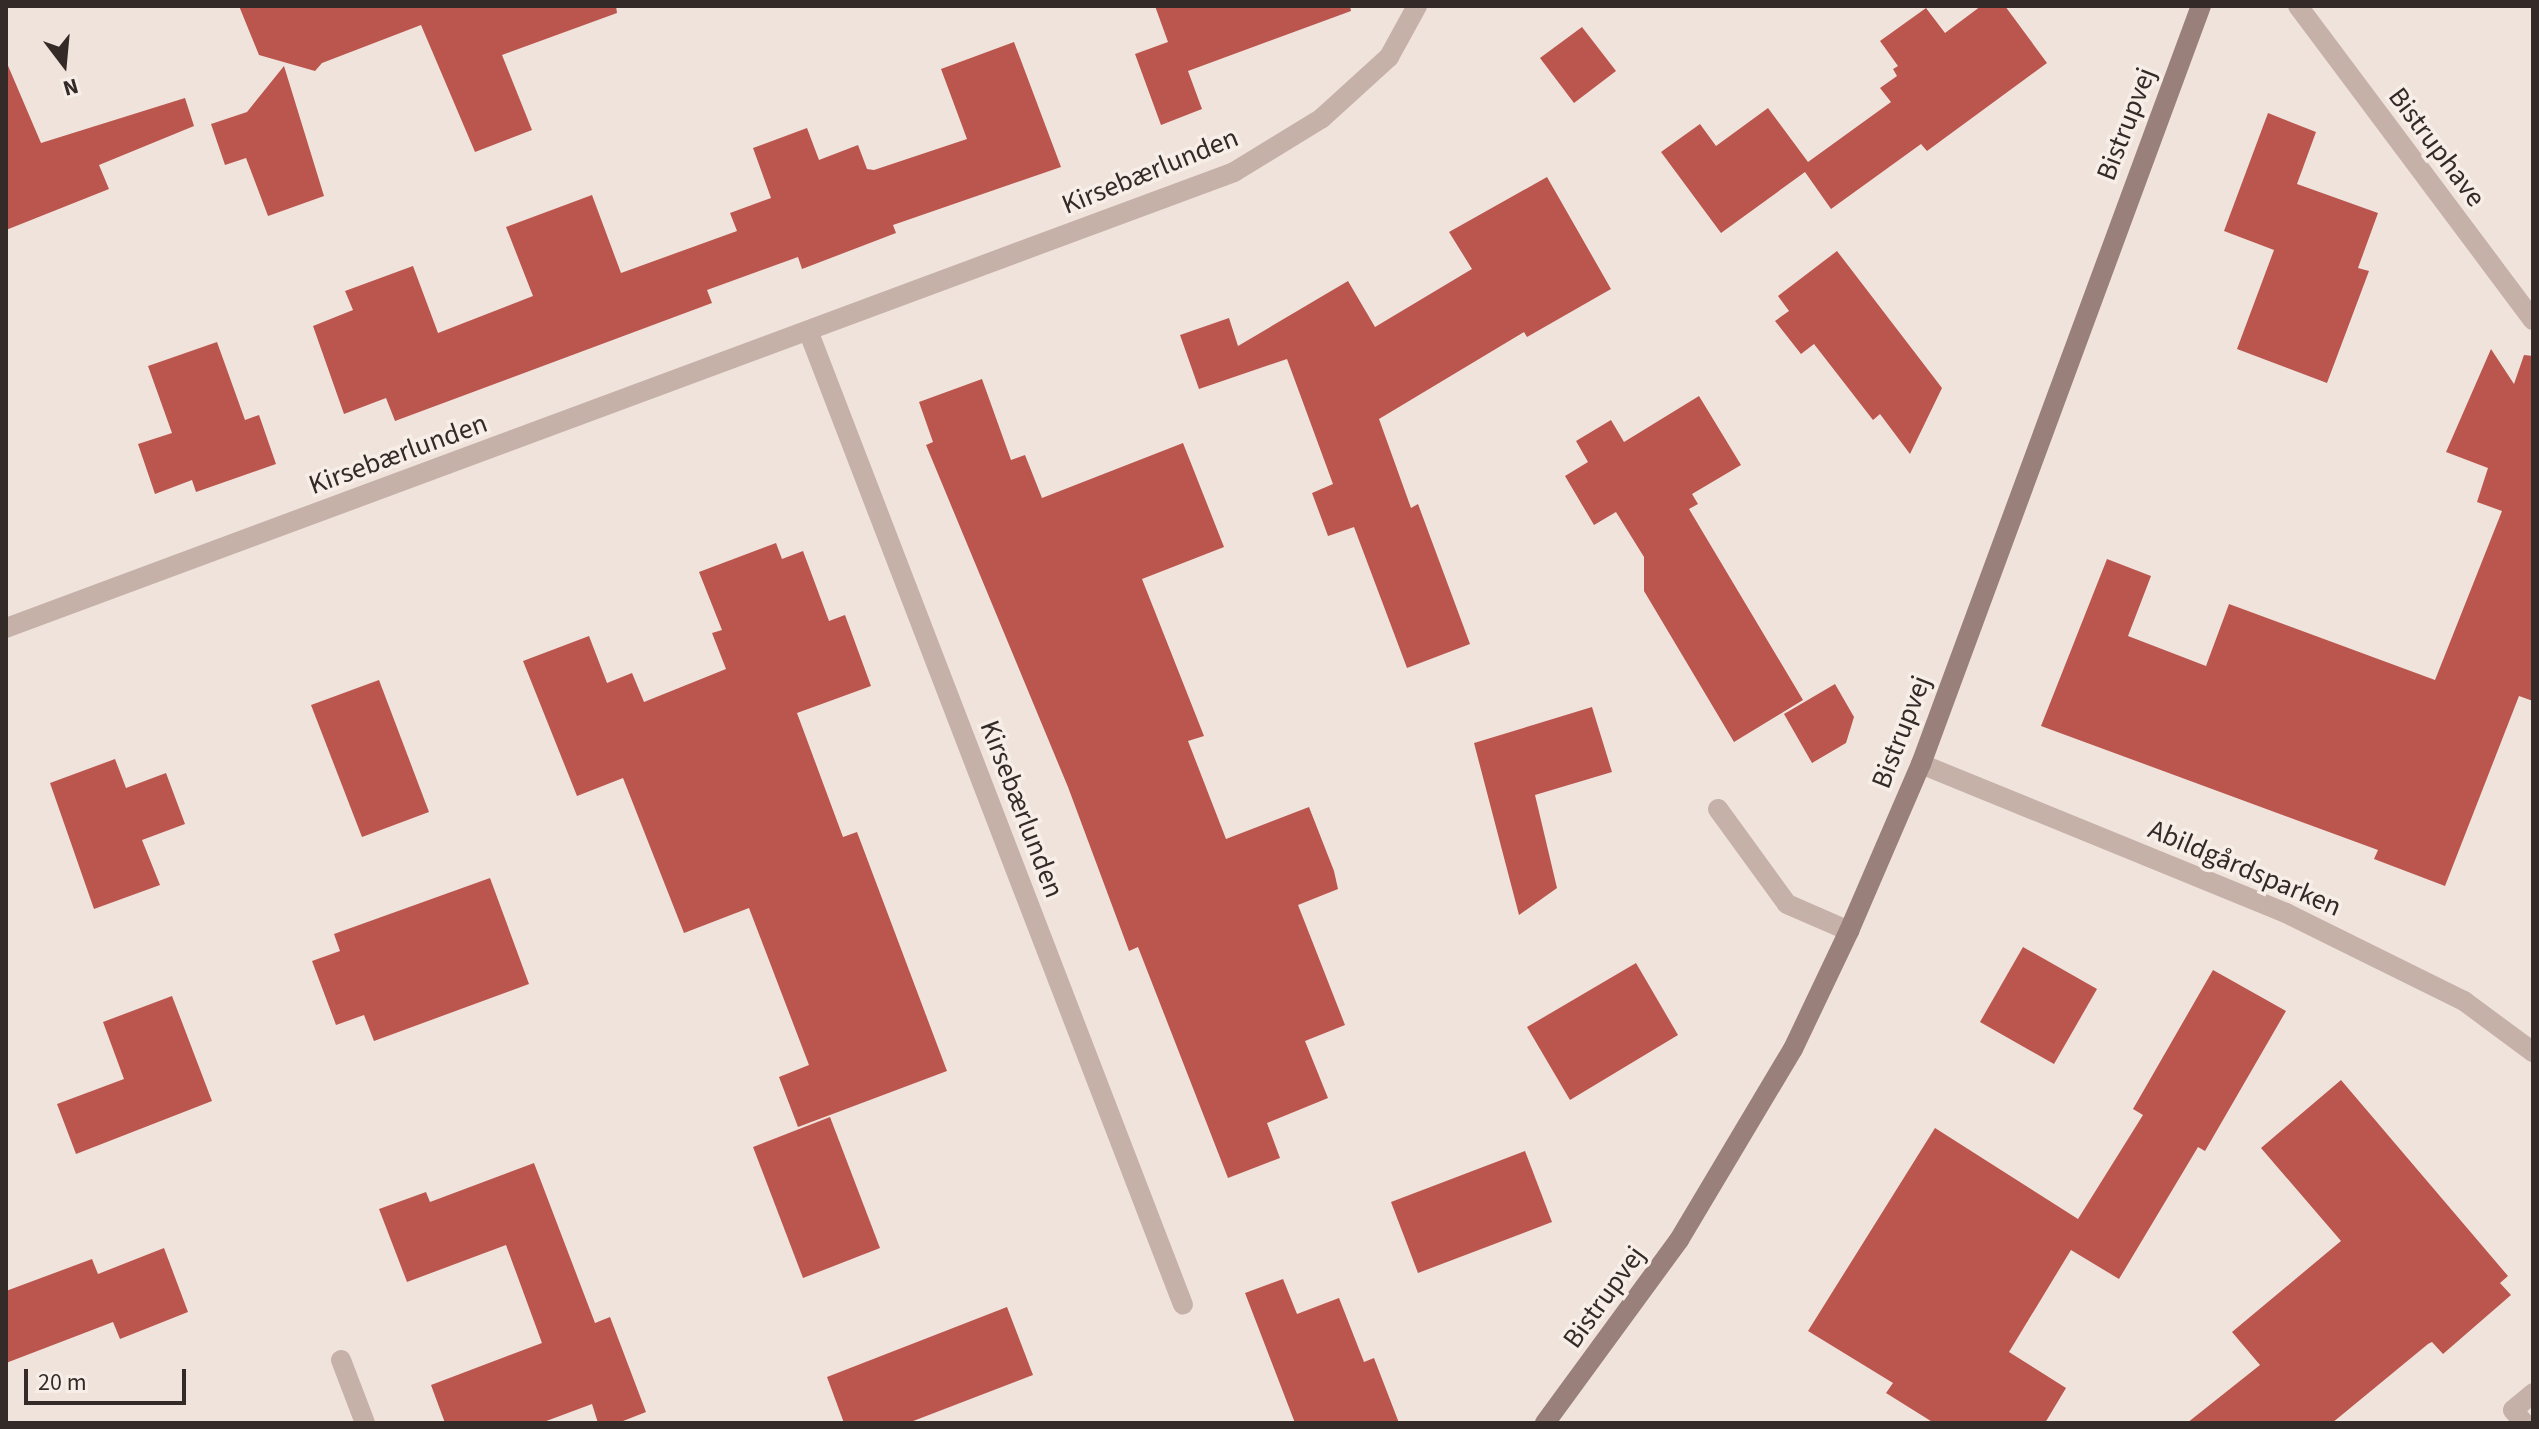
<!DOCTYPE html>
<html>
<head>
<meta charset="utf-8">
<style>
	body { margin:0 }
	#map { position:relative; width:2539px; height:1429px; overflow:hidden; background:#efe3dc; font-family:"Source Sans 3",sans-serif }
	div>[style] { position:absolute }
	.building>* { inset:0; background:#bb564e }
	.lane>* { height:20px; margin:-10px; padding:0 10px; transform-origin:10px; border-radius:10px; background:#c6b1a9 }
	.street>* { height:20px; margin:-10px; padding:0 10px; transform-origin:10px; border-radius:10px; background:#c6b1a9 }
	.secondary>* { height:20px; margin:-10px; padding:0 10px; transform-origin:10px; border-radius:10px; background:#9a807a }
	span { translate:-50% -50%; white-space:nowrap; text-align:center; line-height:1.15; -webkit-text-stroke:7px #f8eee8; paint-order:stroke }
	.street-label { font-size:28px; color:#342a28 }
	.frame { position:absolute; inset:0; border:8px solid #342a28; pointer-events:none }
	.north { position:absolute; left:24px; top:24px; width:80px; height:80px; -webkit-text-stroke:6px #f8eee8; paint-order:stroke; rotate:164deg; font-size:22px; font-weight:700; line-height:32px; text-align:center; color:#342a28 }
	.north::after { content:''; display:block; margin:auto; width:28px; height:36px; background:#342a28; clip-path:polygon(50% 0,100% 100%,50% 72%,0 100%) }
	.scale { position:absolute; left:24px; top:1369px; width:162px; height:36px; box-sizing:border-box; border:4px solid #342a28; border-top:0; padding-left:10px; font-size:24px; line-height:28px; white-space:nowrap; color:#342a28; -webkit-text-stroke:6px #f8eee8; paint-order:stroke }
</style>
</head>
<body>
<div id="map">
	<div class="building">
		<div style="clip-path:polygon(239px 6px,616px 6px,617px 13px,502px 55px,532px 130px,475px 152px,421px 25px,322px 63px,315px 71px,259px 55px)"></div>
		<div style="clip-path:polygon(1155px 6px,1350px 6px,1351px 11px,1188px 71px,1202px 109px,1161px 125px,1135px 54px,1168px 42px)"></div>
		<div style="clip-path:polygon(1981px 6px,2005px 6px,2047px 63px,1927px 151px,1921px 144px,1831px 209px,1805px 172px,1721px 233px,1661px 152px,1700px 124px,1716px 146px,1768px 108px,1808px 162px,1891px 102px,1880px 88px,1897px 76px,1893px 69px,1898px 66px,1880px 41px,1926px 8px,1945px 33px)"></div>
		<div style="clip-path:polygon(1582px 27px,1616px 71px,1574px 103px,1540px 58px)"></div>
		<div style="clip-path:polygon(1014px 42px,1061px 167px,893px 225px,896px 233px,802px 269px,798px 257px,707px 290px,712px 303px,395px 421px,386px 398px,344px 414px,313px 326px,353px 310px,345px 291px,413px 266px,438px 333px,533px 296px,506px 227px,592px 195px,621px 273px,737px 231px,730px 213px,771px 198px,753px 148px,807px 128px,819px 160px,858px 145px,867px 169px,874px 170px,967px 139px,941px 69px)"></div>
		<div style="clip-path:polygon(6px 61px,41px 143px,185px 98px,194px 126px,99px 165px,109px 189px,6px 230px)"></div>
		<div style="clip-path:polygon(284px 66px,324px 196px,268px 216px,246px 158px,225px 165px,211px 124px,247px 112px)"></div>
		<div style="clip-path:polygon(2268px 113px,2316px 132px,2297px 184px,2378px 213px,2358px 268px,2369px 271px,2327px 383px,2237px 349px,2274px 250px,2224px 231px)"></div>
		<div style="clip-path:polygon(1547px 177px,1611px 289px,1527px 337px,1524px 332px,1379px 419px,1411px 508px,1418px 504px,1470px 644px,1407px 668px,1354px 527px,1328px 536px,1312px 493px,1333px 484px,1287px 359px,1199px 389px,1180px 335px,1229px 318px,1238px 346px,1348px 281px,1375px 327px,1472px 269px,1449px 232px)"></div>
		<div style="clip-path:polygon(1837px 251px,1942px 388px,1910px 454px,1880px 414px,1873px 420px,1814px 344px,1801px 354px,1775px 321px,1789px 311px,1778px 296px)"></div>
		<div style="clip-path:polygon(217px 342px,245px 420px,259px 415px,276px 464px,196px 492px,192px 480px,155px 494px,138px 444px,172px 433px,148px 366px)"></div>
		<div style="clip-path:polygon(2491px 349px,2514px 384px,2524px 355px,2533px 356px,2533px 701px,2519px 696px,2445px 886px,2374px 859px,2378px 850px,2041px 726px,2107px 559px,2151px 576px,2128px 636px,2206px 666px,2229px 604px,2435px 680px,2502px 511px,2477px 502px,2488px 468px,2446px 452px)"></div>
		<div style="clip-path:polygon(982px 379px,1011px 460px,1025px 455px,1042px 498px,1183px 443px,1224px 547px,1142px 579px,1204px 736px,1188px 741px,1226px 839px,1309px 807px,1334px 871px,1338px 889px,1298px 905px,1345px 1025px,1305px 1041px,1328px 1098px,1267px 1123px,1280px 1158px,1228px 1178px,1138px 947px,1129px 951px,1068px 787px,926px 445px,933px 442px,919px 402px)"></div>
		<div style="clip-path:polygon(1699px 396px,1741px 465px,1692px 494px,1698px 504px,1689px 509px,1803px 700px,1734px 742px,1644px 591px,1644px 557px,1616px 512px,1594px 525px,1565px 476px,1588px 462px,1576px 441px,1611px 420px,1624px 442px)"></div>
		<div style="clip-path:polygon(776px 543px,782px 559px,803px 551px,829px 621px,845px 615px,871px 686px,797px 713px,843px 837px,857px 832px,947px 1071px,798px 1127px,779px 1077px,809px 1065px,749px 908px,684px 933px,623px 778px,577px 796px,523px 661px,589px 636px,607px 683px,632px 673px,644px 702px,726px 669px,712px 633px,722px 630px,699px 572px)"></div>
		<div style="clip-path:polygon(379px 680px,429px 812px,362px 837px,311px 705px)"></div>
		<div style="clip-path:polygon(1835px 684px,1854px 717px,1846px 743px,1812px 763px,1784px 714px)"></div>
		<div style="clip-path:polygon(1592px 707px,1612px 772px,1535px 795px,1557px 888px,1519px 915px,1474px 743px)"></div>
		<div style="clip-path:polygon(115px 759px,126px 788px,166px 773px,185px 824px,142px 840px,160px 885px,94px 909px,50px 783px)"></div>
		<div style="clip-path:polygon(490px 878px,529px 984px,374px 1041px,364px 1015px,336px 1025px,312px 961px,340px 951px,334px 934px)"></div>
		<div style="clip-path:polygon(2023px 947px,2097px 989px,2054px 1064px,1980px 1022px)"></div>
		<div style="clip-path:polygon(1636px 963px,1678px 1035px,1570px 1100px,1527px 1027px)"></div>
		<div style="clip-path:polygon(2213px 970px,2286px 1011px,2205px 1151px,2198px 1147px,2119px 1279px,2071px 1250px,2009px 1352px,2066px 1388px,2045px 1423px,1934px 1423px,1886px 1393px,1893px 1383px,1808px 1331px,1935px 1128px,2078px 1219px,2143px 1115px,2133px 1109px)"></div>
		<div style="clip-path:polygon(172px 996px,212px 1101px,76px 1154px,57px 1104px,124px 1079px,103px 1022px)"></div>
		<div style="clip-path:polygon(2341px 1080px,2508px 1276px,2500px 1283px,2511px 1295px,2443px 1354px,2432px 1342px,2428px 1344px,2332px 1423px,2187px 1423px,2260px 1365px,2232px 1332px,2341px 1241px,2261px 1148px)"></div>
		<div style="clip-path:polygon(830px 1117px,880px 1248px,803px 1278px,753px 1147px)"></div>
		<div style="clip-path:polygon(1525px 1151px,1552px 1222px,1418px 1273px,1391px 1202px)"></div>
		<div style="clip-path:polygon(534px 1163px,595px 1323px,610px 1317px,646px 1412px,618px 1423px,598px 1423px,592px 1404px,541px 1423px,445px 1423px,431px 1385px,542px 1343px,506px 1245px,407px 1282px,379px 1209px,426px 1192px,430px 1202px)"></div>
		<div style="clip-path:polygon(164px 1248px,188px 1312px,120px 1339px,113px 1322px,6px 1363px,6px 1291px,92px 1259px,98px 1274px)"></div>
		<div style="clip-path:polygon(1283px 1279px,1297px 1314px,1339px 1298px,1364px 1362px,1374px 1358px,1399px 1423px,1295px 1423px,1245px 1293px)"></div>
		<div style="clip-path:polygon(1007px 1307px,1033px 1375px,908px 1423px,844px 1423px,827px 1377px)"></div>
	</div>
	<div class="lane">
		<div style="left:1718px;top:809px;width:117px;rotate:54deg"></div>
		<div style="left:1787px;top:904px;width:68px;rotate:23.5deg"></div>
	</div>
	<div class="street">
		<div style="left:2298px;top:6px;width:392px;rotate:53.2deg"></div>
		<div style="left:809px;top:333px;width:1041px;rotate:68.95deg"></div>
		<div style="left:6px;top:628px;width:1310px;rotate:-20.37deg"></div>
		<div style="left:1234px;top:172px;width:103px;rotate:-31.5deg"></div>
		<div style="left:1322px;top:118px;width:91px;rotate:-42.3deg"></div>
		<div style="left:1389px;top:57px;width:58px;rotate:-61.2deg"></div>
		<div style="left:1921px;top:764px;width:394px;rotate:22.2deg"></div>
		<div style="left:2286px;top:913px;width:199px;rotate:26.3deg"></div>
		<div style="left:2464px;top:1001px;width:86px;rotate:36.5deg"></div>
		<div style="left:341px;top:1360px;width:67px;rotate:69.1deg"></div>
		<div style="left:2524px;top:1423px;width:17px;rotate:-130deg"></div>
		<div style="left:2513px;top:1410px;width:26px;rotate:-40deg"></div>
	</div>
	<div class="secondary">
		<div style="left:1545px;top:1423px;width:227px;rotate:-53.8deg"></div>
		<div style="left:1679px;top:1240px;width:222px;rotate:-59.2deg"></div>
		<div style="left:1793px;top:1049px;width:131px;rotate:-64.6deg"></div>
		<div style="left:1849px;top:931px;width:182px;rotate:-66.7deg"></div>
		<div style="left:1921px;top:764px;width:808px;rotate:-69.73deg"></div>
	</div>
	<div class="street-label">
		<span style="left:2126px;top:124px;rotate:-69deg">Bistrupvej</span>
		<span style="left:2437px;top:147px;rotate:53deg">Bistruphave</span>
		<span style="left:1150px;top:171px;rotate:-22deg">Kirsebærlunden</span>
		<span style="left:398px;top:454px;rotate:-20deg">Kirsebærlunden</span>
		<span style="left:1901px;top:732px;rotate:-69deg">Bistrupvej</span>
		<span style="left:1022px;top:809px;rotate:69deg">Kirsebærlunden</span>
		<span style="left:2245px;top:868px;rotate:23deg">Abildgårdsparken</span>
		<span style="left:1604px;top:1297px;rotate:-54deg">Bistrupvej</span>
	</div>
	<div class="frame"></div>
	<div class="north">N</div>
	<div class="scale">20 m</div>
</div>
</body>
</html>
